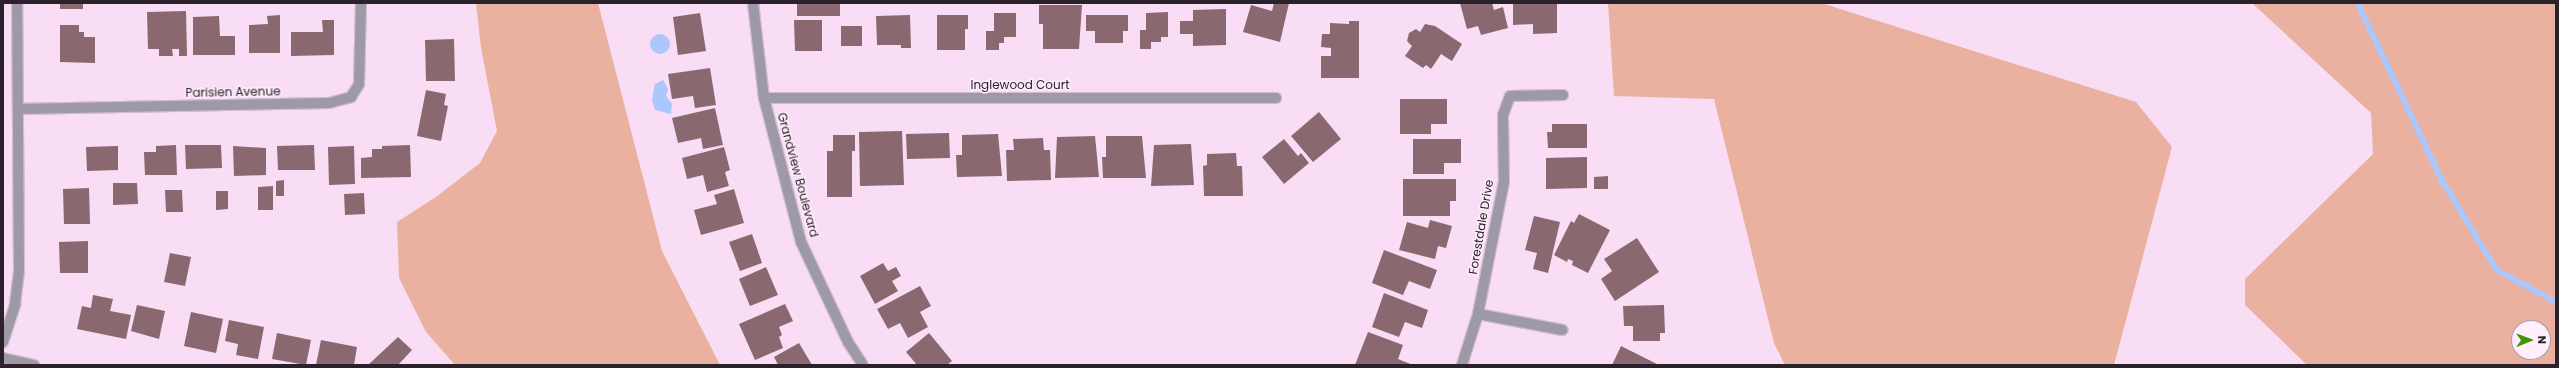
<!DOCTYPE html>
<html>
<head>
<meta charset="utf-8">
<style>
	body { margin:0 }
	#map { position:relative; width:2559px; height:368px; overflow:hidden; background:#f8ddf5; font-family:Poppins,sans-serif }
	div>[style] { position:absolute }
	.green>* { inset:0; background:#eab1a0 }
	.water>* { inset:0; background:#abc7fc }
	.round { border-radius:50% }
	.stream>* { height:5.5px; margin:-2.75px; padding:0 2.75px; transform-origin:2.75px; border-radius:2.75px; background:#abc7fc }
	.building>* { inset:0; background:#89686f }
	.roads { filter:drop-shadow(1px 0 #d3bbd0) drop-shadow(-1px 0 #d3bbd0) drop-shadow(0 1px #d3bbd0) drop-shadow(0 -1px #d3bbd0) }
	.street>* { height:10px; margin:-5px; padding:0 5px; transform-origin:5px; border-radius:5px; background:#9d99a7 }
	span { translate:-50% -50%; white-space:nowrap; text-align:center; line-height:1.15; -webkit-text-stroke:3px #ffeefc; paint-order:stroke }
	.street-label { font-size:12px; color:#2b212a }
	.frame { position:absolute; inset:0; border:4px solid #2b212a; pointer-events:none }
	.north { position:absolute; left:2511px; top:320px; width:40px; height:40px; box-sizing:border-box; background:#ffeefc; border:1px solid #aa9ca8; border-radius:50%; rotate:89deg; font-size:11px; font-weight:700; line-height:16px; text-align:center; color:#2b212a }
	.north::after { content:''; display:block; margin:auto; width:14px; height:18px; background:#3f9402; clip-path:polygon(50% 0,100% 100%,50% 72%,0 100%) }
</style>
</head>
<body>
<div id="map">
	<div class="green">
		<div style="clip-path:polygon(476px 3px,598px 3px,662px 251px,720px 365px,455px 365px,426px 332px,399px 278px,397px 222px,436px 197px,480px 163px,497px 131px,481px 48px)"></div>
		<div style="clip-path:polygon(1608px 3px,1821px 3px,2136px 102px,2172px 147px,2114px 365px,1785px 365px,1774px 343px,1714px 99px,1614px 96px)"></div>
		<div style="clip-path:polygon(evenodd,2252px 3px,2556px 3px,2556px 365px,2307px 365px,2245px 305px,2245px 279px,2373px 154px,2371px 113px,2252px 3px,2519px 328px,2543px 328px,2543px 352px,2519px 352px,2519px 328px)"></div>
	</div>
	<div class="water">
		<div class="round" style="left:650px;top:34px;width:20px;height:20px"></div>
		<div style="clip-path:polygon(663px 80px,668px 89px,666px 96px,672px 104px,671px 114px,655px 110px,652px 100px,655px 84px)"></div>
	</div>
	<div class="stream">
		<div style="left:2358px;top:3px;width:196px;rotate:64.6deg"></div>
		<div style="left:2442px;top:180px;width:105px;rotate:58.6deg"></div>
		<div style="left:2497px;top:270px;width:67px;rotate:28.5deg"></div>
	</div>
	<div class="building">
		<div style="clip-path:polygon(60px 3px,83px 3px,83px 9px,60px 9px)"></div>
		<div style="clip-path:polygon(797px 3px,840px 3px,840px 16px,797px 16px)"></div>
		<div style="clip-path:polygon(1274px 3px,1289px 3px,1280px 42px,1243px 32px,1251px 5px,1272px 11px)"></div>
		<div style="clip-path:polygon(1460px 3px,1492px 3px,1494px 10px,1503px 7px,1508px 28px,1481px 35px,1478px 26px,1467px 29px)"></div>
		<div style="clip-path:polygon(1513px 3px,1557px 3px,1557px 33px,1533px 34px,1533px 24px,1513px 25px)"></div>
		<div style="clip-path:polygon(1039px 5px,1082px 5px,1079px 49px,1043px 49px,1043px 24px,1039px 24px)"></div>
		<div style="clip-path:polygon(1226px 9px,1226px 45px,1193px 46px,1193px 34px,1180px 34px,1180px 21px,1193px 21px,1193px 10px)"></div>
		<div style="clip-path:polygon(186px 11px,187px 56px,179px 56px,179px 49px,172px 49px,173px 56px,159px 56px,159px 49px,148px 49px,147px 12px)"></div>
		<div style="clip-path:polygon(1168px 12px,1168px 37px,1161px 37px,1161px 42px,1151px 42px,1151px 49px,1140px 49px,1140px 30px,1146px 30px,1146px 13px)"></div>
		<div style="clip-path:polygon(700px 13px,706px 51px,678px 55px,673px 17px)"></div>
		<div style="clip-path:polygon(994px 13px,1016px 13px,1016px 37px,1004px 37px,1004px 43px,999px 43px,999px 50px,986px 50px,986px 31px,994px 31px)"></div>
		<div style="clip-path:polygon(280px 15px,280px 53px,249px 53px,249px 25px,268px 24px,267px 16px)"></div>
		<div style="clip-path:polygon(910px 15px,911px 48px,901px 48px,901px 45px,877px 45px,876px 16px)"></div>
		<div style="clip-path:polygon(937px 15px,968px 15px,968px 29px,965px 29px,965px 50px,937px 50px)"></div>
		<div style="clip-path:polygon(1086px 15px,1128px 15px,1128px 31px,1123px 31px,1123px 43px,1095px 43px,1095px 31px,1086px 31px)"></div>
		<div style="clip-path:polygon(219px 16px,220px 36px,235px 36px,235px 55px,193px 55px,193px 17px)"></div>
		<div style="clip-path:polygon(322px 20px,334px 20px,334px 55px,291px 56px,291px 32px,323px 32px)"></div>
		<div style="clip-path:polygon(794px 20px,822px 20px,822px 51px,795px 51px)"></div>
		<div style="clip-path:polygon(1349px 21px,1359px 21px,1359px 78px,1321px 78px,1321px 56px,1331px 56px,1331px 48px,1321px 47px,1322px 34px,1330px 34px,1330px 23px,1349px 24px)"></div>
		<div style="clip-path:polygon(1425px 24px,1435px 26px,1462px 44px,1452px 61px,1441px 54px,1431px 69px,1426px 65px,1423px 68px,1405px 56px,1412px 46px,1407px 41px,1409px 33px,1416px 29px,1420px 32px)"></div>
		<div style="clip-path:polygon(60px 25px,79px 25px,79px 32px,84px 32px,84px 37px,95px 37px,95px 63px,60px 62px)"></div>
		<div style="clip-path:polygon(841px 26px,862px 26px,862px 46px,841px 46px)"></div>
		<div style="clip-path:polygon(454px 39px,455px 81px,426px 81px,425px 40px)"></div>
		<div style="clip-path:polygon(710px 68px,716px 105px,695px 108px,693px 96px,672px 99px,668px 74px)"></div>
		<div style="clip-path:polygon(426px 90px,446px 94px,444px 105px,448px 106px,441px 141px,417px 136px)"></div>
		<div style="clip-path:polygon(1400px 99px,1447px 99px,1447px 124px,1431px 124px,1431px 134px,1400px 134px)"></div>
		<div style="clip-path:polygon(715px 108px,723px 145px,703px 149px,701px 138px,678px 143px,672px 118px)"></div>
		<div style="clip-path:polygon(1319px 112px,1341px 139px,1313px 162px,1291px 136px)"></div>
		<div style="clip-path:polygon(1552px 124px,1587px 124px,1587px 148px,1548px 148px,1547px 132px,1552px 132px)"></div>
		<div style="clip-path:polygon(902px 131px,904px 185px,860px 186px,859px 132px)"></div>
		<div style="clip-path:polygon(949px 133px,950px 158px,907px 159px,906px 134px)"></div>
		<div style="clip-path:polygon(998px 134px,1002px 176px,957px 177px,956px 155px,962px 155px,962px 135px)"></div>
		<div style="clip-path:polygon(833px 135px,855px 135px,855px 151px,852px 151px,852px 197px,827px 197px,827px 151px,833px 151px)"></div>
		<div style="clip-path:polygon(1095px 136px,1099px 177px,1055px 178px,1057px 137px)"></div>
		<div style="clip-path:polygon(1106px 136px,1142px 136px,1146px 178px,1103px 178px,1102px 157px,1106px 157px)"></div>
		<div style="clip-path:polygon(1043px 138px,1044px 150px,1050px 150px,1051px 180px,1007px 181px,1006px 150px,1014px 150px,1013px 139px)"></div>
		<div style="clip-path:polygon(1284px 139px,1298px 156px,1301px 153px,1309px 163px,1284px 184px,1262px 157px)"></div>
		<div style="clip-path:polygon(1413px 139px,1461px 139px,1461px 163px,1444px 163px,1444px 174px,1413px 174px)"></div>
		<div style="clip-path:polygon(1191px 144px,1194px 185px,1151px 186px,1154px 145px)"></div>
		<div style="clip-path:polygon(176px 145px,177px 175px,145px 175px,144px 152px,156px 152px,156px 146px)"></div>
		<div style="clip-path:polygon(185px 145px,221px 145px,222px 168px,186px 169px)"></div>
		<div style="clip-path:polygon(314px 145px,315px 170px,278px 170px,277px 146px)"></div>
		<div style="clip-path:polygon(410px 145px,411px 177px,361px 178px,361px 158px,372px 157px,372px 149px,382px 149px,382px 146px)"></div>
		<div style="clip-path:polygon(118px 146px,118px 170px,87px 171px,86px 147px)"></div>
		<div style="clip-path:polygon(233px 146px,266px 148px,266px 175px,234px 176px)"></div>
		<div style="clip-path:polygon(354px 146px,355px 184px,329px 185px,328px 147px)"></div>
		<div style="clip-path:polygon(724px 147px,730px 170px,725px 172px,729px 186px,707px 192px,703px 175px,687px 179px,682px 158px)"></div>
		<div style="clip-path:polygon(1236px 153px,1237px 166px,1242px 166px,1243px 196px,1204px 196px,1203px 166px,1207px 165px,1207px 154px)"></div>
		<div style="clip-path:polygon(1587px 157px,1587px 188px,1546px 189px,1546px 158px)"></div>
		<div style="clip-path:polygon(1608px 176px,1608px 189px,1594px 189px,1594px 177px)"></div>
		<div style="clip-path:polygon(1403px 179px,1456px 179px,1456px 201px,1450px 201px,1450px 216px,1403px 216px)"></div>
		<div style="clip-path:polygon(284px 180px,284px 196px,276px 196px,276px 181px)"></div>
		<div style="clip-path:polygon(113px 183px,137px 183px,138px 204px,113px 205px)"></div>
		<div style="clip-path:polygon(273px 186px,273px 210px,258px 210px,258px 187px)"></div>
		<div style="clip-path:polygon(89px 188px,90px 224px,64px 224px,63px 189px)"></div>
		<div style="clip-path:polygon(734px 189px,744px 223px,701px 235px,694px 210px,717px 204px,714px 195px)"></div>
		<div style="clip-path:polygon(165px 190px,182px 190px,183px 212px,166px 212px)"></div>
		<div style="clip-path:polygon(216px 191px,228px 191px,228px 209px,216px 210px)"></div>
		<div style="clip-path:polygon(364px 193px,365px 214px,345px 215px,344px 194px)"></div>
		<div style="clip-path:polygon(1579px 214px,1610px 230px,1588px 273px,1572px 265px,1573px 261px,1568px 259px,1567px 262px,1554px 255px,1571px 221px,1574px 223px)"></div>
		<div style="clip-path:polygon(1534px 216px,1560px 222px,1548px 273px,1533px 269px,1537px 253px,1525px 250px)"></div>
		<div style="clip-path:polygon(1430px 220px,1452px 226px,1446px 248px,1438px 246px,1435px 259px,1399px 250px,1407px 222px,1428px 228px)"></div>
		<div style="clip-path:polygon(752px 234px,762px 263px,740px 271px,729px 242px)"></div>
		<div style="clip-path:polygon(1637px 238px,1659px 272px,1615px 301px,1601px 279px,1612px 271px,1604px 259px)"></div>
		<div style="clip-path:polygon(88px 241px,88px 273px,60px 273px,59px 242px)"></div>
		<div style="clip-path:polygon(1384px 250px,1437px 270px,1430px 289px,1409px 281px,1403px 295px,1372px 283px)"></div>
		<div style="clip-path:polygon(170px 253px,191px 257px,185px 286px,164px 282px)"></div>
		<div style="clip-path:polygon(883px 263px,888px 271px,896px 267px,901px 276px,892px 281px,898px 291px,875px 304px,860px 276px)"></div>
		<div style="clip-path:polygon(766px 267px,778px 295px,750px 306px,739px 279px)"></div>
		<div style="clip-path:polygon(920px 286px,931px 306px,920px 312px,928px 327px,908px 338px,900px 323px,888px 329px,877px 309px)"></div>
		<div style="clip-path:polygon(1384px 293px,1428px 310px,1422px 328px,1405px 322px,1399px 337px,1372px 327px)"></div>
		<div style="clip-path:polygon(93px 295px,113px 299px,110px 311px,131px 315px,126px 339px,77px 329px,82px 306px,91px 308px)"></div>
		<div style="clip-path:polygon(785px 304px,793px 321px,779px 327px,782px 335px,779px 337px,783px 348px,755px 360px,739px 324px)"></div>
		<div style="clip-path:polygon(137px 305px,165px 311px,159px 339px,131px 331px)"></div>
		<div style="clip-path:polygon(1664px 305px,1665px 333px,1660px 333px,1660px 341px,1633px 341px,1633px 326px,1624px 326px,1623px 306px)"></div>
		<div style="clip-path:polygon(191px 312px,223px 319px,216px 353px,184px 346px)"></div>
		<div style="clip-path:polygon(229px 320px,264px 327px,258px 359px,236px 355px,238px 344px,225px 341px)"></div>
		<div style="clip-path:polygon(1368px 332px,1403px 345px,1398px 359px,1413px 365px,1355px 365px)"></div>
		<div style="clip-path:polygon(277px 333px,311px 340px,306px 365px,272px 359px)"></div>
		<div style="clip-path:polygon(929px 333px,952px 361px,947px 365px,917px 365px,906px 352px)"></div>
		<div style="clip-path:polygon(398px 337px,412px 350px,398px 365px,368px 365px)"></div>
		<div style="clip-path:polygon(321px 340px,357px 347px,354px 365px,316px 365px)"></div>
		<div style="clip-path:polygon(799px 343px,812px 365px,778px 365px,774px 357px)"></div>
		<div style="clip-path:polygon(1621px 346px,1659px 365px,1612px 365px)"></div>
	</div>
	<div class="roads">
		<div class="street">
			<div style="left:753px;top:3px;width:96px;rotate:83.4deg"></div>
			<div style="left:764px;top:98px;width:149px;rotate:75.6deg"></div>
			<div style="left:801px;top:242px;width:110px;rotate:64.8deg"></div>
			<div style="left:848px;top:342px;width:27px;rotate:57deg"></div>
			<div style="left:764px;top:98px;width:512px"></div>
			<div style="left:18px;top:109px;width:311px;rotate:-1.1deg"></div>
			<div style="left:329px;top:103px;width:23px;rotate:-15deg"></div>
			<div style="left:351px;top:97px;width:15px;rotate:-58deg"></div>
			<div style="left:359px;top:84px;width:81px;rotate:-88.6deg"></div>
			<div style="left:1478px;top:314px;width:86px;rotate:10.7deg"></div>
			<div style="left:3px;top:342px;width:40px;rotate:-72deg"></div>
			<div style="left:15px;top:304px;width:34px;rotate:-83deg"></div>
			<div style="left:19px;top:270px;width:267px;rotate:-90.4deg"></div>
			<div style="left:3px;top:358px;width:32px;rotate:13deg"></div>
			<div style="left:1462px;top:365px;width:53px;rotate:-72.6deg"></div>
			<div style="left:1478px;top:314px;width:135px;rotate:-78.9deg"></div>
			<div style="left:1504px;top:182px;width:67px;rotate:-90.9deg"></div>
			<div style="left:1503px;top:115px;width:20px;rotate:-70deg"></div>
			<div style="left:1510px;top:96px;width:53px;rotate:-1.1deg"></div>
		</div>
	</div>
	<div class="street-label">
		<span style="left:1020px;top:85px">Inglewood Court</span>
		<span style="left:233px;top:92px;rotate:-1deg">Parisien Avenue</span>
		<span style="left:798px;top:175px;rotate:75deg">Grandview Boulevard</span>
		<span style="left:1481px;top:227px;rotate:-80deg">Forestdale Drive</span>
	</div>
	<div class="frame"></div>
	<div class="north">N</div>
</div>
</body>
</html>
